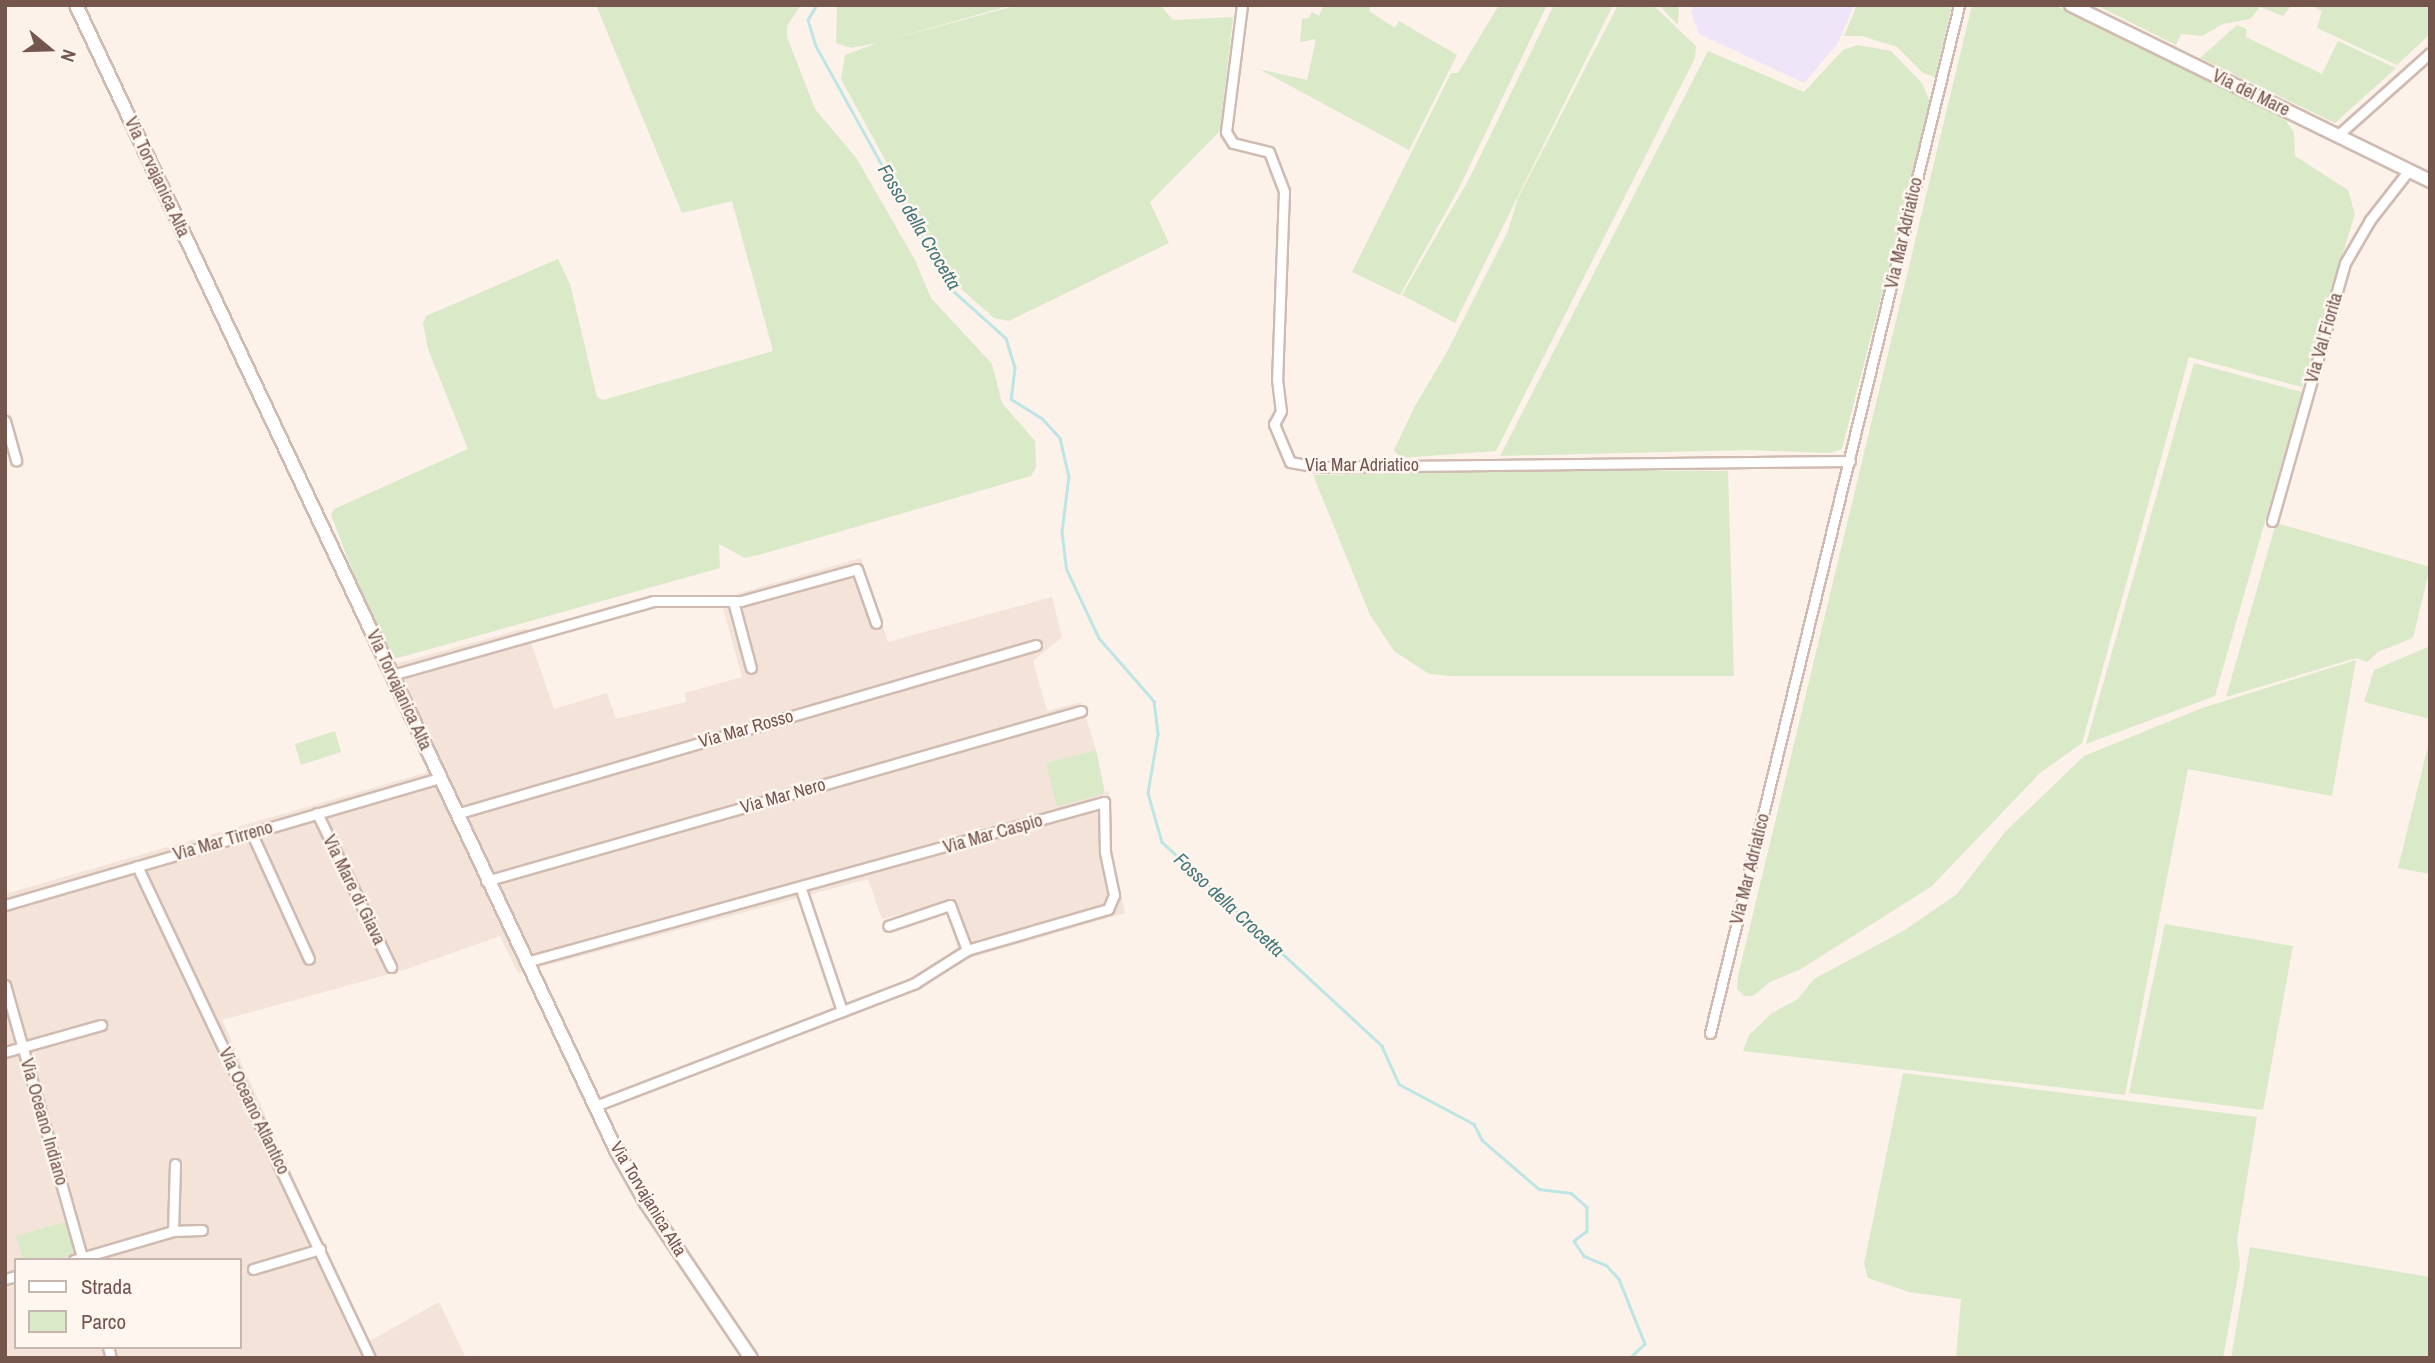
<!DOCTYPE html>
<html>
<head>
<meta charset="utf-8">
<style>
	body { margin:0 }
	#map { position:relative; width:2435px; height:1363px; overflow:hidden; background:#fcf2e9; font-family:"Archivo Narrow",sans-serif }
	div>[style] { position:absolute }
	.residential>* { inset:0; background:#f3e3d8 }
	.education>* { inset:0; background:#efe5f8 }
	.green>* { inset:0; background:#dae9c8 }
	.stream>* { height:2.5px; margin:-1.25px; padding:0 1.25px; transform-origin:1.25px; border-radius:1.25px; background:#bee5e5 }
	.roads { filter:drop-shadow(2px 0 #cfbbb1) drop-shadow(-2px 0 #cfbbb1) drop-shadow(0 2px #cfbbb1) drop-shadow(0 -2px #cfbbb1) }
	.street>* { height:9px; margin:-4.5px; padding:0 4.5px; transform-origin:4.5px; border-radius:4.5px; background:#fff }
	.secondary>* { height:12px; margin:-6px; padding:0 6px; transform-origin:6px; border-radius:6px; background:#fff }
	span { translate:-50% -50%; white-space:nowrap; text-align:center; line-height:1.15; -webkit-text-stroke:5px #fef6ef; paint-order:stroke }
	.street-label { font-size:18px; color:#75564d }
	.water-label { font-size:19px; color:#427879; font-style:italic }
	.frame { position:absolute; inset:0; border:7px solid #75564d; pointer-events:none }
	.legend { position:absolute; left:14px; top:1258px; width:228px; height:91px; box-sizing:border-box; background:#fef6ef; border:2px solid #c7b6ae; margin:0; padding:9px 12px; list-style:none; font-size:21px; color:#75564d }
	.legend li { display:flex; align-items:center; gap:14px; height:35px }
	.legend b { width:35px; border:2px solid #c7b6ae }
	.north { position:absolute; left:14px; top:14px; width:70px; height:70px; -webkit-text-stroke:5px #fef6ef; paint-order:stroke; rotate:109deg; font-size:19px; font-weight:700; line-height:28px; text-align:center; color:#75564d }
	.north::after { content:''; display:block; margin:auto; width:24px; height:32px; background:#75564d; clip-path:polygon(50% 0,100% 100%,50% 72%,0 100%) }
</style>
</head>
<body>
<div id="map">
	<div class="residential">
		<div style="clip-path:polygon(evenodd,861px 558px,888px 642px,1052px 597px,1062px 637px,1033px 661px,1047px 711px,1081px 702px,1096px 750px,1047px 763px,1057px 807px,1109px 791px,1110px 845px,1125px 913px,970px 958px,958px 949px,944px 903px,882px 919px,868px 879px,518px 973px,500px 936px,404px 970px,222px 1020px,368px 1342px,439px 1302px,466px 1358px,5px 1358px,5px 894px,428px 772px,380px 668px,526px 628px,554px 709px,607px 693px,616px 719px,686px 702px,685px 693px,742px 677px,723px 608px,733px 595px,861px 558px,16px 1260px,240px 1260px,240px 1347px,16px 1347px,16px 1260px)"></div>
	</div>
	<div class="education">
		<div style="clip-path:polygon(1694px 5px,1854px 5px,1838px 43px,1804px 83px,1699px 34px,1691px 12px)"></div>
	</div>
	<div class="green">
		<div style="clip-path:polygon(596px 5px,801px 5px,787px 26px,787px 37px,815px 109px,857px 159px,915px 260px,931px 298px,992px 364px,1002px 403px,1035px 441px,1036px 467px,1031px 476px,766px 553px,745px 558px,719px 544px,720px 568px,387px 661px,331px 515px,334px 509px,468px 449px,428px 349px,423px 323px,426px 316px,558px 259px,570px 284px,597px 397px,603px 400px,773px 351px,732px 201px,682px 213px)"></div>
		<div style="clip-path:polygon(837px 5px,1012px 5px,881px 42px,1018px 5px,1160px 5px,1173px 20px,1233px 17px,1220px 131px,1150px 202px,1169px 243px,1009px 321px,994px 318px,950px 279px,841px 79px,845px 55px,877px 43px,851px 48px,836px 43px)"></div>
		<div style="clip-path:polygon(1324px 5px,1371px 5px,1369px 11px,1395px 28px,1399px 21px,1457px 55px,1409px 150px,1259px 69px,1307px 80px,1316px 39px,1300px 42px,1302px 19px,1309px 18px,1312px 12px,1319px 16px)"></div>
		<div style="clip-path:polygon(1499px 5px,1547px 5px,1458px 190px,1400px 295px,1352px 272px,1451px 73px,1458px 73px)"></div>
		<div style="clip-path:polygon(1554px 5px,1613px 5px,1455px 323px,1402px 295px,1469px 179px)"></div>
		<div style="clip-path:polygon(1618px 5px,1653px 5px,1696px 46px,1695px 58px,1496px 451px,1400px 458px,1394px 450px,1415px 406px,1448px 350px,1508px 231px,1518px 198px)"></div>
		<div style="clip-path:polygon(1659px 5px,1679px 5px,1678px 25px,1667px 14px)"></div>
		<div style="clip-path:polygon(1857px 5px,1952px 5px,1935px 77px,1923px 73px,1897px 47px,1862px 36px,1844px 36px)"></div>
		<div style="clip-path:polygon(1972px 5px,2054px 5px,2282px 116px,2294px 132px,2295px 156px,2348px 190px,2355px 214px,2302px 387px,2189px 357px,2082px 743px,2040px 773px,1932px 886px,1801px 969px,1770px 982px,1753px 996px,1744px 996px,1737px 989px,1738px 976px)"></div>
		<div style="clip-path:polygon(2096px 5px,2292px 5px,2283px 16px,2260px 7px,2250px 19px,2223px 24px,2202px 36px,2181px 34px,2176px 45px)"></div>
		<div style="clip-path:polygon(2310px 5px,2430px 5px,2430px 34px,2397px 65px,2317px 28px,2322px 11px)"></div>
		<div style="clip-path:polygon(2237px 25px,2247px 29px,2246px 37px,2322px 74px,2338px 41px,2396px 68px,2335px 123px,2200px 58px)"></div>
		<div style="clip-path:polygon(1857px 45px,1891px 51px,1922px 83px,1931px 104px,1842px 449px,1830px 453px,1749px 450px,1500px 456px,1708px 51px,1804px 92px,1843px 50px)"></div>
		<div style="clip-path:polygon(2194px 363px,2302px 392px,2215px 696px,2086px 744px)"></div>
		<div style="clip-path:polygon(1547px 470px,1728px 471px,1734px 676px,1450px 676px,1429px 674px,1394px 651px,1370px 615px,1313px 475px)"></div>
		<div style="clip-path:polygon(2276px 523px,2430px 567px,2413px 638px,2378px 652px,2367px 662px,2356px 658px,2226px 697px)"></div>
		<div style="clip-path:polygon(2430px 646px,2430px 719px,2364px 702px,2374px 670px)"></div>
		<div style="clip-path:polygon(2356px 660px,2332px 796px,2188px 769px,2125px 1095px,1743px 1051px,1749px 1035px,1772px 1013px,1798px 999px,1814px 979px,1905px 930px,1957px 894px,2005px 832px,2084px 756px,2202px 708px)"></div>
		<div style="clip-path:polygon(335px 731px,341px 752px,301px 765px,295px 744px)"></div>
		<div style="clip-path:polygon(2430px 738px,2430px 874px,2398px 868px)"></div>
		<div style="clip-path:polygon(1096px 750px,1105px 793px,1057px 807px,1046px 763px)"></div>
		<div style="clip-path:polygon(2165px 924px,2293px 946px,2263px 1110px,2129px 1093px)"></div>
		<div style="clip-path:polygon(1903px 1073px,2257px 1117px,2237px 1240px,2240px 1265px,2223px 1358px,1956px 1358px,1961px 1299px,1909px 1292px,1868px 1278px,1864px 1264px)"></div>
		<div style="clip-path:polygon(68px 1221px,77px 1253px,55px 1260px,23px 1260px,16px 1236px)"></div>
		<div style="clip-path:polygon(2250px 1247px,2430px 1277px,2430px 1358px,2231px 1358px)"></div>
	</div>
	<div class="stream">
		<div style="left:817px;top:5px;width:17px;rotate:121deg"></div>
		<div style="left:808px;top:20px;width:27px;rotate:73deg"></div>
		<div style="left:816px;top:46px;width:277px;rotate:61deg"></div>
		<div style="left:950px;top:288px;width:75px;rotate:41.8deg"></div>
		<div style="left:1006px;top:338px;width:31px;rotate:73deg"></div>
		<div style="left:1015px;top:368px;width:31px;rotate:97deg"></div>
		<div style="left:1011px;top:399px;width:36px;rotate:32deg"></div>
		<div style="left:1042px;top:418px;width:27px;rotate:48deg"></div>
		<div style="left:1060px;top:438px;width:39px;rotate:77deg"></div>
		<div style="left:1069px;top:476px;width:56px;rotate:97.1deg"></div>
		<div style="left:1062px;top:532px;width:38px;rotate:83deg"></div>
		<div style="left:1067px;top:570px;width:75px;rotate:64.8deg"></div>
		<div style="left:1099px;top:638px;width:84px;rotate:48.9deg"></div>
		<div style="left:1154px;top:701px;width:33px;rotate:83deg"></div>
		<div style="left:1158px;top:734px;width:60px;rotate:99.6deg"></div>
		<div style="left:1148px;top:793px;width:51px;rotate:74.1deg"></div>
		<div style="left:1162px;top:842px;width:300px;rotate:42.8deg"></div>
		<div style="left:1382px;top:1046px;width:42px;rotate:65.9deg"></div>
		<div style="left:1399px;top:1084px;width:85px;rotate:28.1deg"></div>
		<div style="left:1474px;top:1124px;width:18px;rotate:63deg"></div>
		<div style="left:1482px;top:1140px;width:75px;rotate:40.7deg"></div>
		<div style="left:1539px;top:1189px;width:32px;rotate:7deg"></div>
		<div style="left:1571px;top:1193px;width:21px;rotate:41deg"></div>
		<div style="left:1587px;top:1207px;width:24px;rotate:90deg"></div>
		<div style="left:1587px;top:1231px;width:16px;rotate:142deg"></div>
		<div style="left:1574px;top:1241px;width:18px;rotate:56deg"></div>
		<div style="left:1584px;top:1256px;width:25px;rotate:23deg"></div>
		<div style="left:1607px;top:1266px;width:18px;rotate:47deg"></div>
		<div style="left:1619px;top:1279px;width:70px;rotate:68.2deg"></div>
		<div style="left:1645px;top:1344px;width:21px;rotate:137deg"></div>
	</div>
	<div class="roads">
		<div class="street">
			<div style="left:1242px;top:5px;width:128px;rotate:97.2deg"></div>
			<div style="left:1226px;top:132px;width:13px;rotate:58deg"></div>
			<div style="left:1233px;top:143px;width:37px;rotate:14deg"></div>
			<div style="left:1269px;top:152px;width:42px;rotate:69deg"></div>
			<div style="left:1284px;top:191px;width:188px;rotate:92.1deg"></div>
			<div style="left:1277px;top:379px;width:32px;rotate:83deg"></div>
			<div style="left:1281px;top:411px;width:15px;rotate:118deg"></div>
			<div style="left:1274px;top:424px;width:41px;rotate:67.2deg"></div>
			<div style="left:1290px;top:462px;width:28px;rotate:10deg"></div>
			<div style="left:1318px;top:467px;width:532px;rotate:-0.65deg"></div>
			<div style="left:2338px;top:135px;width:123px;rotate:-41.7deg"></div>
			<div style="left:5px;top:421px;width:41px;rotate:74.2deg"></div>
			<div style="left:2272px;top:521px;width:268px;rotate:-74.2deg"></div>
			<div style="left:2345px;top:263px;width:50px;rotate:-59.8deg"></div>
			<div style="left:2370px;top:220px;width:63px;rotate:-52deg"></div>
			<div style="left:733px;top:601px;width:69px;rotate:75deg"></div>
			<div style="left:392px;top:675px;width:271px;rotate:-15.8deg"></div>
			<div style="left:653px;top:601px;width:88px"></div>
			<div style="left:741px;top:601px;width:120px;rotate:-15.4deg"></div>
			<div style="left:857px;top:569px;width:57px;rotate:70.6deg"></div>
			<div style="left:317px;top:813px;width:171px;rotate:64.3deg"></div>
			<div style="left:456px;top:814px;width:604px;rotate:-16.25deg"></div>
			<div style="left:252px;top:834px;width:137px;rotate:65.5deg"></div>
			<div style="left:137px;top:866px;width:544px;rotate:64.66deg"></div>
			<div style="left:486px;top:881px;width:619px;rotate:-15.95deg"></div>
			<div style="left:801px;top:889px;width:129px;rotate:71.4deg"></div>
			<div style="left:5px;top:905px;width:453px;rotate:-16.3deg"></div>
			<div style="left:526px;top:962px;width:600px;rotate:-15.47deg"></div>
			<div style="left:1104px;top:802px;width:50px;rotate:88.9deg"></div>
			<div style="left:1105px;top:852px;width:44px;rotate:78.2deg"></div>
			<div style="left:1114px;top:895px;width:15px;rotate:113deg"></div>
			<div style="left:1108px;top:909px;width:147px;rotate:163.8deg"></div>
			<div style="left:967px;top:950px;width:48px;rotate:-110.7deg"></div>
			<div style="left:950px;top:905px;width:65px;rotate:161.3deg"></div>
			<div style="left:5px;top:985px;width:286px;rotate:74.2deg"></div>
			<div style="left:1710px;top:1033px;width:1058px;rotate:-76.38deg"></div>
			<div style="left:5px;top:1052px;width:100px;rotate:-15.7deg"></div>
			<div style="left:595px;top:1106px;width:343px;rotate:-21deg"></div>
			<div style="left:915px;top:983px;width:62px;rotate:-32.4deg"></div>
			<div style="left:173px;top:1231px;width:29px;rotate:-2deg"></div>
			<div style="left:74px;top:1260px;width:103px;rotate:-16.3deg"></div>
			<div style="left:173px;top:1231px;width:67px;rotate:-88.3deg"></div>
			<div style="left:253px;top:1269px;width:70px;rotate:-16.6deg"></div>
			<div style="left:5px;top:1279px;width:11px;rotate:-15deg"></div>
			<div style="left:108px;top:1347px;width:11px;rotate:75deg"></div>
		</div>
		<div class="secondary">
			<div style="left:76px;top:5px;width:1266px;rotate:64.75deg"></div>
			<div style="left:616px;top:1150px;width:61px;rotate:60.5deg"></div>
			<div style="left:646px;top:1203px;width:187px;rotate:55.9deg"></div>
			<div style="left:2071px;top:5px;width:400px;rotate:26.1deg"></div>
		</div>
	</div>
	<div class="street-label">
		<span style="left:2251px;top:93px;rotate:26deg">Via del Mare</span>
		<span style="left:157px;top:177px;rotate:65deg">Via Torvajanica Alta</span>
		<span style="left:1904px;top:233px;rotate:-77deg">Via Mar Adriatico</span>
		<span style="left:2324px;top:338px;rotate:-74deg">Via Val Fiorita</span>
		<span style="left:1362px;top:465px">Via Mar Adriatico</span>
		<span style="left:399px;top:690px;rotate:65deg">Via Torvajanica Alta</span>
		<span style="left:746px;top:729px;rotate:-16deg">Via Mar Rosso</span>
		<span style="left:783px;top:796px;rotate:-16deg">Via Mar Nero</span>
		<span style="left:993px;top:834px;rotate:-16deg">Via Mar Caspio</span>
		<span style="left:223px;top:841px;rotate:-16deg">Via Mar Tirreno</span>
		<span style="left:1750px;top:869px;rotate:-76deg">Via Mar Adriatico</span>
		<span style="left:354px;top:890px;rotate:64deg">Via Mare di Giava</span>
		<span style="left:254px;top:1111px;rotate:64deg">Via Oceano Atlantico</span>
		<span style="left:44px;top:1122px;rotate:74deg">Via Oceano Indiano</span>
		<span style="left:648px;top:1199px;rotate:59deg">Via Torvajanica Alta</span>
	</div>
	<div class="water-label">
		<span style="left:919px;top:227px;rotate:59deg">Fosso della Crocetta</span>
		<span style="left:1229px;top:905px;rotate:43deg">Fosso della Crocetta</span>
	</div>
	<div class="frame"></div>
	<ul class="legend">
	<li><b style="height:9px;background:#fff"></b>Strada</li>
	<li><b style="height:19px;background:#dae9c8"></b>Parco</li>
	</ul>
	<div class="north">N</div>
</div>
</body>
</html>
